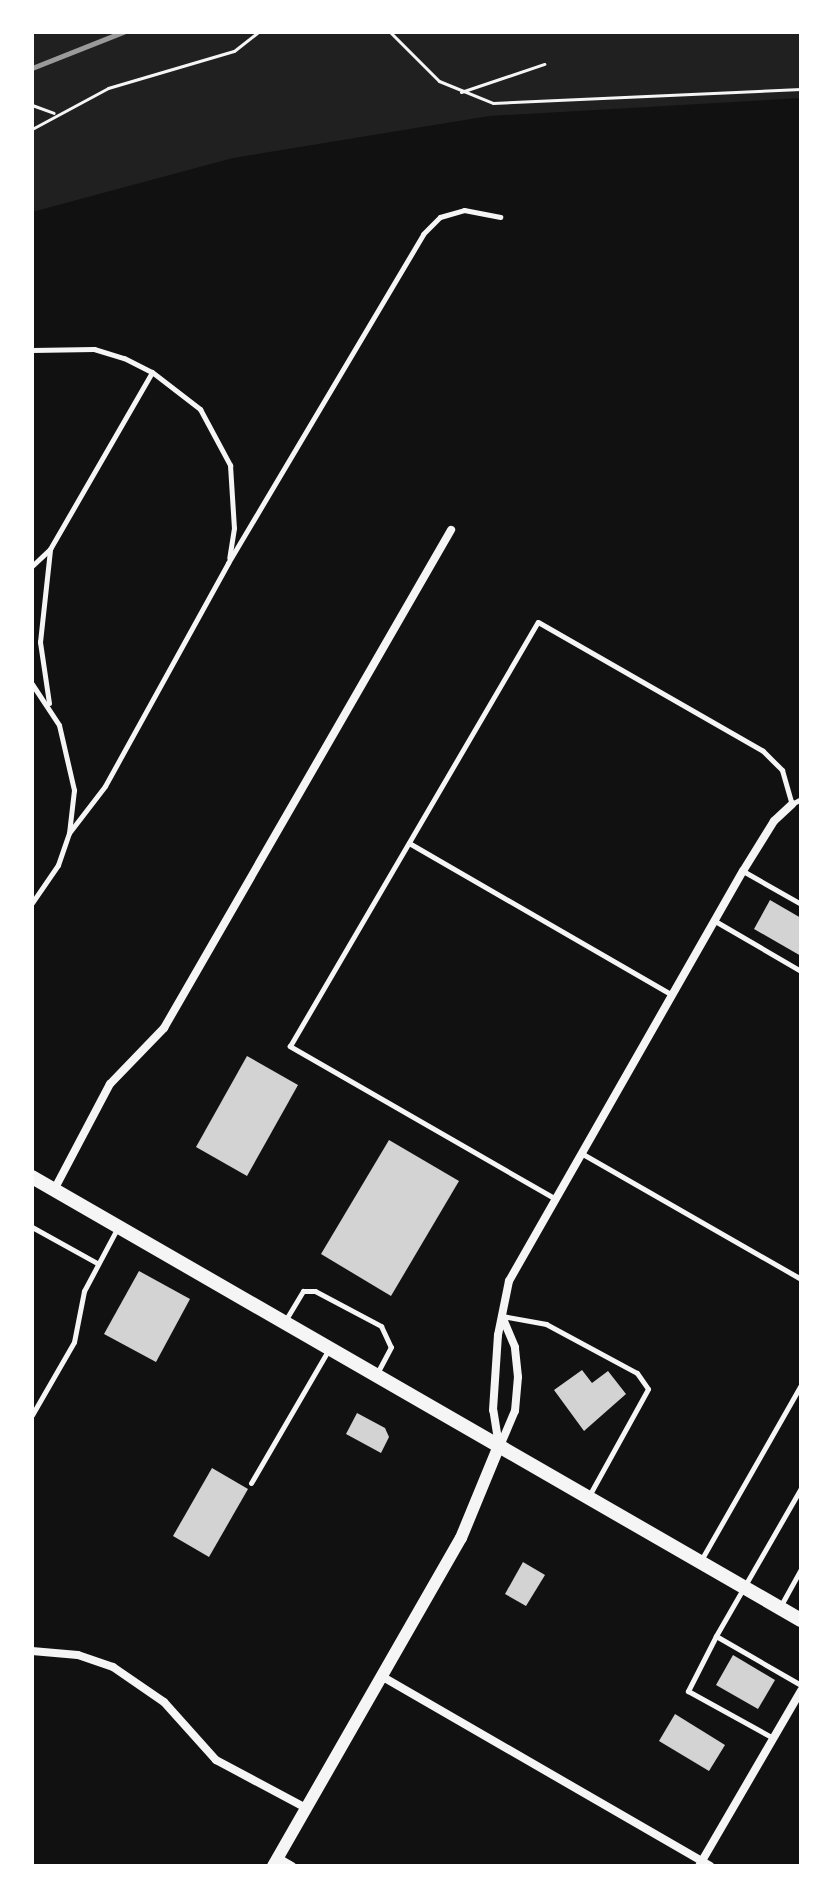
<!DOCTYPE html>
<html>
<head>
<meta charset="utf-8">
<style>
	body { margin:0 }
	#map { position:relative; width:833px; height:1898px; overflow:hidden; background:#111; font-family:"Libre Baskerville",serif }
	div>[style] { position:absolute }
	.green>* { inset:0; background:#202020 }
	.building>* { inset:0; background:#d3d3d3 }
	.path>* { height:3px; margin:-1.5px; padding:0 1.5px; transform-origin:1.5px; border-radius:1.5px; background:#f5f5f5 }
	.service>* { height:5px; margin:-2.5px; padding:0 2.5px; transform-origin:2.5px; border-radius:2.5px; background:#f5f5f5 }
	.minor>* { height:8px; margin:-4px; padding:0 4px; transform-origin:4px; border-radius:4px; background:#f5f5f5 }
	.tertiary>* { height:12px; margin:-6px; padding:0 6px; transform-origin:6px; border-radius:6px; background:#f5f5f5 }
	.secondary>* { height:14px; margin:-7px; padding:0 7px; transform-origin:7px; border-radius:7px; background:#f5f5f5 }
	.rail>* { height:5px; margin:-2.5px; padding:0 2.5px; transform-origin:2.5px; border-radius:2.5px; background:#9a9a9a }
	span { translate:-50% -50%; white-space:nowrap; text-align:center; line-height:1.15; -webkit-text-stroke:8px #fff; paint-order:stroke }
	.frame { position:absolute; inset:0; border:34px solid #fff; pointer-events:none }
</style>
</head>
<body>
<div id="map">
	<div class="green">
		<div style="clip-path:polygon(32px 32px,801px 32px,801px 98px,489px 116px,233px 158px,32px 212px)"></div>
	</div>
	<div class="building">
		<div style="clip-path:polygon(770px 900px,801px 918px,801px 956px,754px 929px)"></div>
		<div style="clip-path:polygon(247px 1056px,298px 1085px,247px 1176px,196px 1147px)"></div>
		<div style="clip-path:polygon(389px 1140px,459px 1181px,391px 1296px,321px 1254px)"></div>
		<div style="clip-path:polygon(139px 1271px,190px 1299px,156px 1362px,104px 1334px)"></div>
		<div style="clip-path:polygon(582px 1370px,592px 1383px,608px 1371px,626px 1394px,584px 1431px,554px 1390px)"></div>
		<div style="clip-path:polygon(357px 1413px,385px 1428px,389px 1437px,381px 1453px,346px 1434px)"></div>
		<div style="clip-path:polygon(212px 1468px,248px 1489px,209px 1557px,173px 1536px)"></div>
		<div style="clip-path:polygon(523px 1562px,545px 1575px,526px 1606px,505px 1594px)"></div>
		<div style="clip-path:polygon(733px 1655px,775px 1680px,758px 1709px,716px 1685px)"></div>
		<div style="clip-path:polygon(675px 1714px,725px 1745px,709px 1771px,659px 1741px)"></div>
	</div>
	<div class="path">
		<div style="left:390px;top:32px;width:69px;rotate:45deg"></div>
		<div style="left:439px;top:81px;width:58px;rotate:22.2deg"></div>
		<div style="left:493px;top:103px;width:308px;rotate:-2.6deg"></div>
		<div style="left:461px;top:92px;width:88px;rotate:-18.6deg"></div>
		<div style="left:32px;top:105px;width:23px;rotate:20deg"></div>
		<div style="left:32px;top:129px;width:86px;rotate:-28.3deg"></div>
		<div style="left:108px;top:88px;width:131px;rotate:-16.4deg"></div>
		<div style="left:234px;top:51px;width:31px;rotate:-38deg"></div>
	</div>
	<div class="service">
		<div style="left:32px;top:350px;width:62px;rotate:-0.9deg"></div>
		<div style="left:94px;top:349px;width:31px;rotate:17deg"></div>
		<div style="left:124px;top:358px;width:31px;rotate:27deg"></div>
		<div style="left:152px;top:372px;width:61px;rotate:37.6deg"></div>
		<div style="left:200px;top:409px;width:64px;rotate:61.8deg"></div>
		<div style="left:230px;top:465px;width:63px;rotate:86.4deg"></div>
		<div style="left:234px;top:528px;width:30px;rotate:99deg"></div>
		<div style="left:32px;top:566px;width:25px;rotate:-43deg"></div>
		<div style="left:50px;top:549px;width:204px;rotate:-60deg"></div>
		<div style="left:32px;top:684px;width:49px;rotate:56.6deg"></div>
		<div style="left:59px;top:725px;width:67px;rotate:77deg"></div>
		<div style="left:74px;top:790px;width:43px;rotate:96.6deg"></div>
		<div style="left:69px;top:833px;width:34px;rotate:109deg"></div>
		<div style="left:58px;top:865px;width:46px;rotate:124.4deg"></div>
		<div style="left:49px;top:703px;width:62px;rotate:-98.4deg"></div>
		<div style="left:40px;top:642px;width:93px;rotate:-83.8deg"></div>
		<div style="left:69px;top:833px;width:59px;rotate:-52.5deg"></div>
		<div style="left:105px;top:786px;width:255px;rotate:-61.1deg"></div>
		<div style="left:228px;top:563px;width:382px;rotate:-59.3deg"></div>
		<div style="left:423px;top:234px;width:24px;rotate:-45deg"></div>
		<div style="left:440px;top:217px;width:25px;rotate:-16deg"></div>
		<div style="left:464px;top:210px;width:37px;rotate:11deg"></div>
		<div style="left:409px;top:843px;width:302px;rotate:30deg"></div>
		<div style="left:743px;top:871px;width:67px;rotate:29.6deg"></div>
		<div style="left:715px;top:921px;width:99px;rotate:30.2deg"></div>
		<div style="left:581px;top:1153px;width:254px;rotate:29.8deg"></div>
		<div style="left:554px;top:1198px;width:305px;rotate:-150.1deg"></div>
		<div style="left:290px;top:1046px;width:491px;rotate:-59.7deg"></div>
		<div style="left:538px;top:622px;width:259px;rotate:29.8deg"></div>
		<div style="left:763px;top:751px;width:27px;rotate:45deg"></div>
		<div style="left:782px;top:770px;width:35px;rotate:74deg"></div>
		<div style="left:792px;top:804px;width:10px;rotate:-29deg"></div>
		<div style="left:32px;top:1227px;width:74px;rotate:29deg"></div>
		<div style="left:502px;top:1316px;width:45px;rotate:10.3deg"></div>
		<div style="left:546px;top:1324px;width:103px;rotate:28.3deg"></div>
		<div style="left:637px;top:1373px;width:19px;rotate:55deg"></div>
		<div style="left:648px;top:1389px;width:122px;rotate:118.9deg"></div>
		<div style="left:285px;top:1321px;width:35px;rotate:-59deg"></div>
		<div style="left:303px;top:1291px;width:12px"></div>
		<div style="left:315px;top:1291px;width:75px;rotate:27.9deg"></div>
		<div style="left:381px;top:1326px;width:23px;rotate:65deg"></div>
		<div style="left:391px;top:1347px;width:30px;rotate:118deg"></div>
		<div style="left:32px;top:1415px;width:84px;rotate:-60.1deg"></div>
		<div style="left:74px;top:1342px;width:52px;rotate:-78.9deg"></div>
		<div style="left:84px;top:1291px;width:70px;rotate:-62deg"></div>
		<div style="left:251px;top:1483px;width:155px;rotate:-59.8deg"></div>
		<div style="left:801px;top:1488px;width:171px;rotate:119.9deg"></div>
		<div style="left:716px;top:1636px;width:98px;rotate:30deg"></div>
		<div style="left:700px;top:1562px;width:204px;rotate:-60.3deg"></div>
		<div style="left:780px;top:1607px;width:43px;rotate:-61.1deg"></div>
		<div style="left:716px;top:1636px;width:62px;rotate:117deg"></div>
		<div style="left:688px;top:1691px;width:97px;rotate:28.9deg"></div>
	</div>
	<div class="minor">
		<div style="left:54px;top:1190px;width:120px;rotate:-62.2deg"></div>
		<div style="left:110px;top:1084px;width:78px;rotate:-46deg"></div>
		<div style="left:164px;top:1028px;width:575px;rotate:-60.04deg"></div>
		<div style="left:499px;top:1446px;width:36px;rotate:-99deg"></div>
		<div style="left:493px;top:1410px;width:75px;rotate:-86.2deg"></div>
		<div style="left:498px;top:1335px;width:55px;rotate:-78.5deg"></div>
		<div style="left:509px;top:1281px;width:472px;rotate:-60.3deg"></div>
		<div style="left:743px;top:871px;width:59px;rotate:-58.2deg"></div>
		<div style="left:774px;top:821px;width:25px;rotate:-43deg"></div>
		<div style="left:500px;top:1446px;width:38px;rotate:-67deg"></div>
		<div style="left:515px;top:1411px;width:34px;rotate:-85deg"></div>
		<div style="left:518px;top:1377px;width:30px;rotate:-96deg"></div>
		<div style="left:515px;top:1347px;width:33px;rotate:-113deg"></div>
		<div style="left:32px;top:1651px;width:46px;rotate:5deg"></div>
		<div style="left:78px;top:1655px;width:37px;rotate:19deg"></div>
		<div style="left:113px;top:1667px;width:62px;rotate:34.5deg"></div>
		<div style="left:164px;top:1702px;width:78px;rotate:48.1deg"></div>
		<div style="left:216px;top:1760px;width:102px;rotate:28.1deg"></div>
		<div style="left:383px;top:1677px;width:378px;rotate:30deg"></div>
		<div style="left:278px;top:1858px;width:16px;rotate:30deg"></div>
		<div style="left:699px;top:1866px;width:203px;rotate:-59.8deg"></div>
	</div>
	<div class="tertiary">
		<div style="left:273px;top:1866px;width:378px;rotate:-60.2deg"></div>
		<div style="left:461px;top:1538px;width:100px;rotate:-67.6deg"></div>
	</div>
	<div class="secondary">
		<div style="left:32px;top:1177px;width:887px;rotate:29.95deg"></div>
	</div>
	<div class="rail">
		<div style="left:32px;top:68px;width:98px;rotate:-21.6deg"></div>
	</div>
	<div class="frame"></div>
</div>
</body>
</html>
